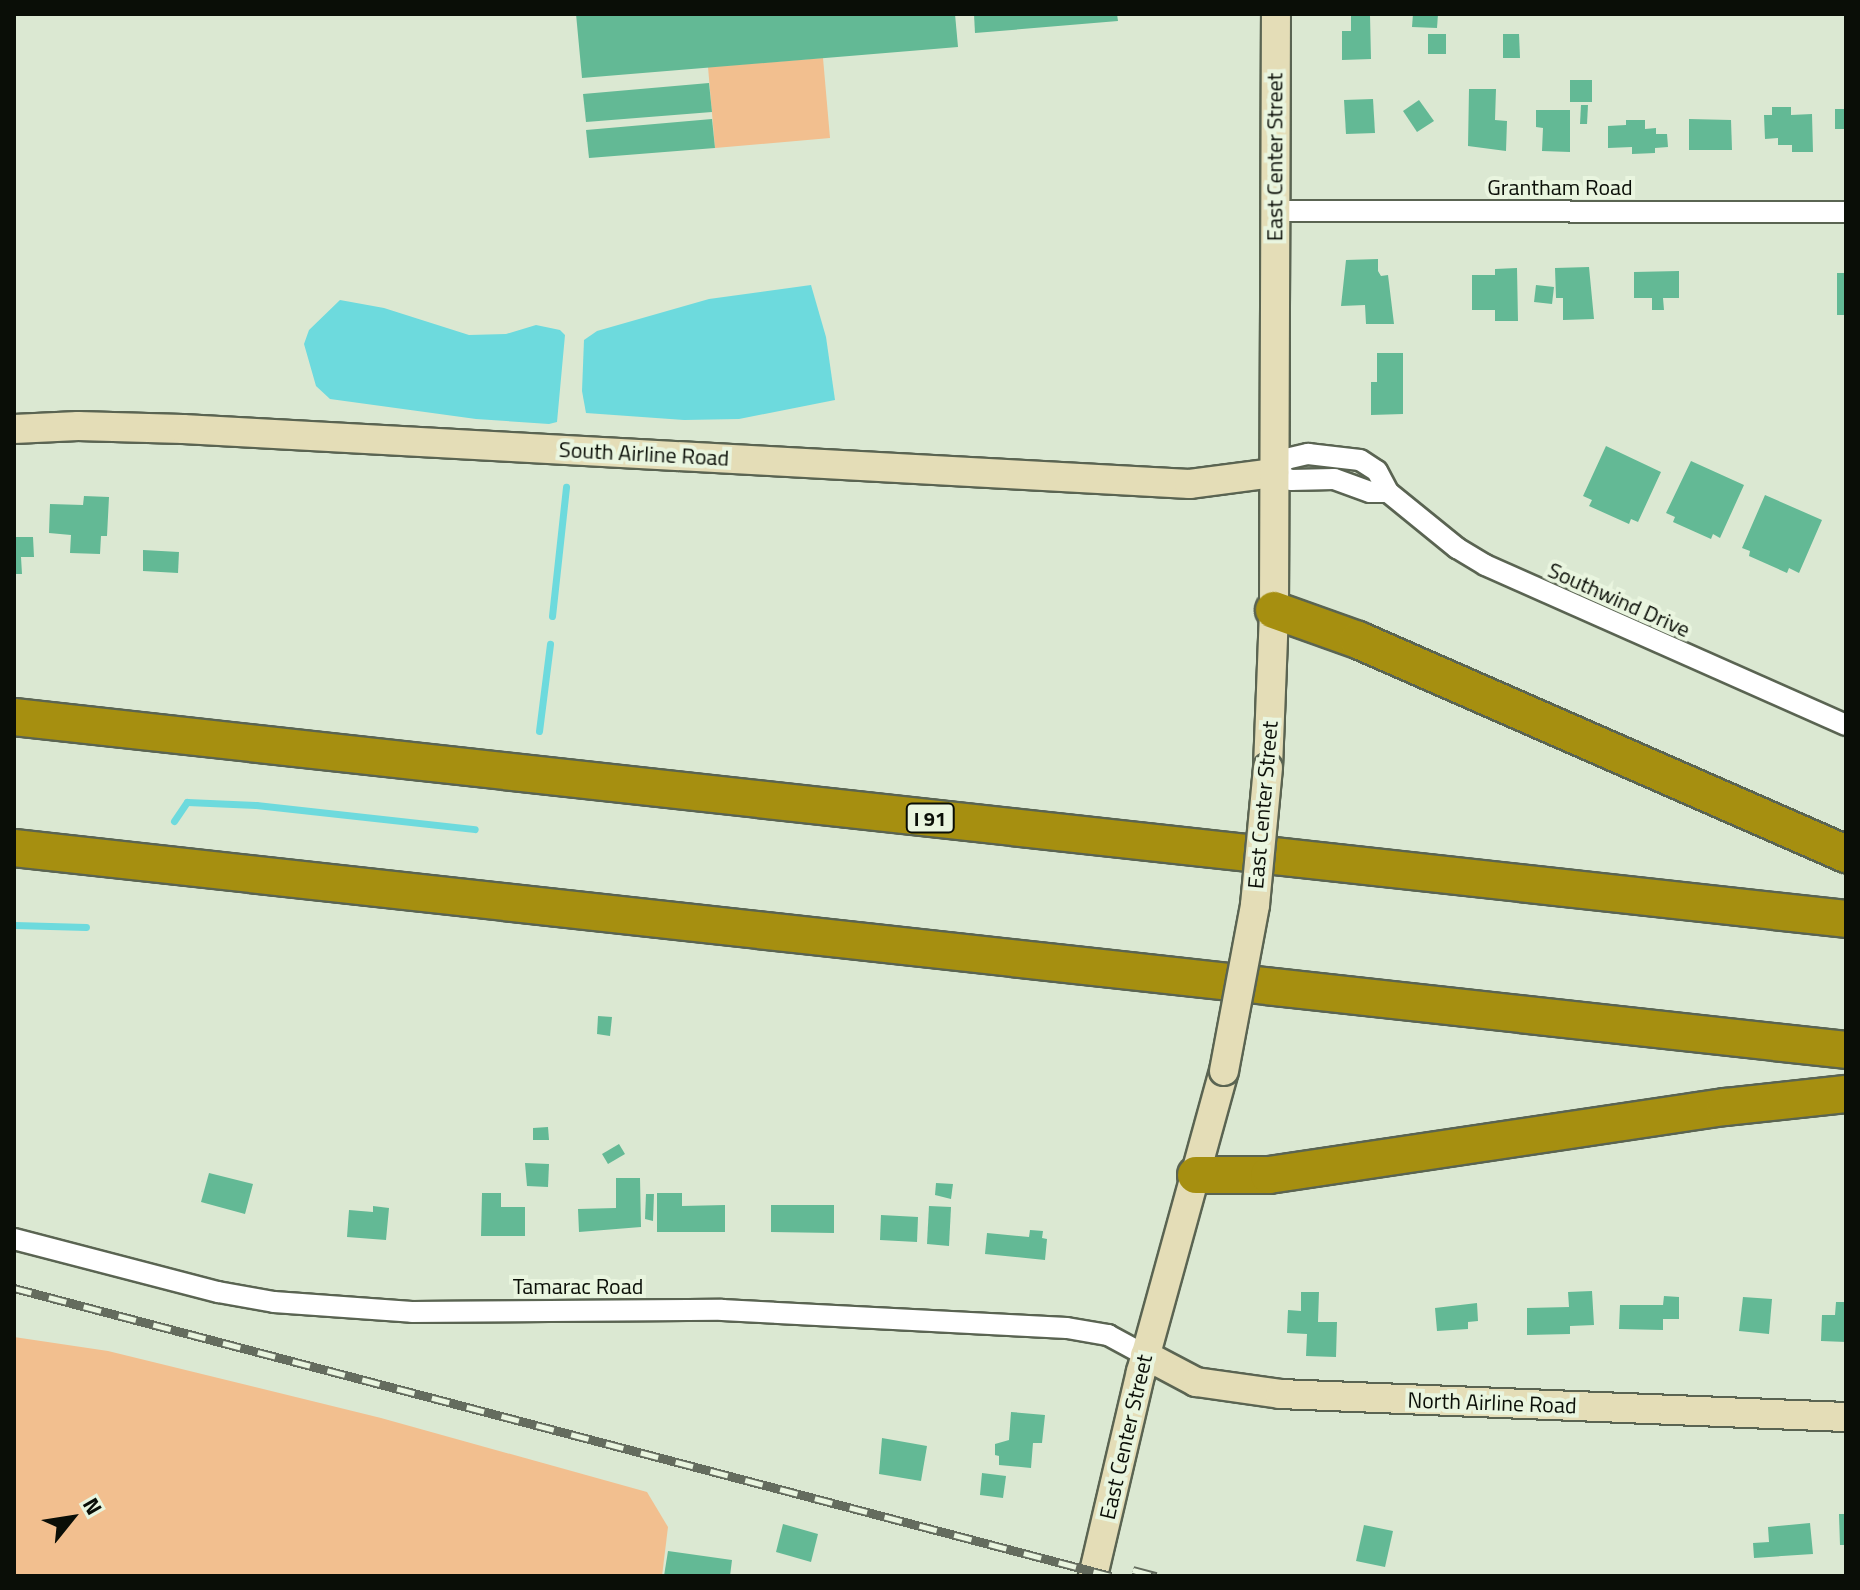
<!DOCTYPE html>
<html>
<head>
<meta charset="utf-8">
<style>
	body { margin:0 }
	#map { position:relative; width:1860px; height:1590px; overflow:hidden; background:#dbe8d2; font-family:"Titillium Web",sans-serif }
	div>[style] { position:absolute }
	.green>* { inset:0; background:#f2bf8f }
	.water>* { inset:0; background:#6ddadd }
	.stream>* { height:7px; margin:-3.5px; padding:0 3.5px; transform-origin:3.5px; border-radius:3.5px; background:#6ddadd }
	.building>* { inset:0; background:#63b995 }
	.roads { filter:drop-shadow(2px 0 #5a6452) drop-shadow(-2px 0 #5a6452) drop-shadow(0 2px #5a6452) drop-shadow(0 -2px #5a6452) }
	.street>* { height:20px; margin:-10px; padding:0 10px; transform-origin:10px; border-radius:10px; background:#fff }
	.secondary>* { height:28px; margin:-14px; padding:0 14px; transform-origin:14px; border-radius:14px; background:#e4ddb7 }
	.highway>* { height:36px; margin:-18px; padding:0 18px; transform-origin:18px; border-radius:18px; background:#a68f10 }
	.rail>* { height:9px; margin-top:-4.5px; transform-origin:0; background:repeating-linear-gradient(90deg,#e9f5df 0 18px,#646c5e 0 36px); box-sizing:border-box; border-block:2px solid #646c5e }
	.bridges { filter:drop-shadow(2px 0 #5a6452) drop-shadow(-2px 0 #5a6452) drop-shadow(0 2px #5a6452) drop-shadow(0 -2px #5a6452) }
	.secondary-bridge>* { height:28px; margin:-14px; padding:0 14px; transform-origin:14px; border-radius:14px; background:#e4ddb7 }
	span { translate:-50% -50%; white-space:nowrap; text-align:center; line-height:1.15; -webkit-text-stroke:8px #e9f5df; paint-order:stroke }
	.shield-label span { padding:2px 6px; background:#e9f5df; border:2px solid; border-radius:6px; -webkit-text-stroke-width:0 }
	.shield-label { font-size:20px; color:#0a0e07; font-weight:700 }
	.street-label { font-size:22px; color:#0a0e07 }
	.frame { position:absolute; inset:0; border:16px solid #0a0e07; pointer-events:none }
	.north { position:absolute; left:32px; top:1478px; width:80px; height:80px; -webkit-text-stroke:6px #e9f5df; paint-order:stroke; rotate:60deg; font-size:22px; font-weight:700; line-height:32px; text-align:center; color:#0a0e07 }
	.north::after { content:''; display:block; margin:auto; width:28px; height:36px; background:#0a0e07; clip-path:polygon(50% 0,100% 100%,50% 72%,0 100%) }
</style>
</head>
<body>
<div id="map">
	<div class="green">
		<div style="clip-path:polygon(823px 58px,830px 138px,715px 148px,708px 67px)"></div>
		<div style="clip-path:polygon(14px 1337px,108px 1351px,381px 1418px,647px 1492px,668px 1527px,662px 1576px,14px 1576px)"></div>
	</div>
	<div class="water">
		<div style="clip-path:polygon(811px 285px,826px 337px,835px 400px,739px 419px,684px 420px,586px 413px,582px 391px,584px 340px,597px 331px,709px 299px)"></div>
		<div style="clip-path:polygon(340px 300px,384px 308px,469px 335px,506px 334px,536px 325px,560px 330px,565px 335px,557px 422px,549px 424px,476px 419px,330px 399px,316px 386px,304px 344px,309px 330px)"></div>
	</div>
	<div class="stream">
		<div style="left:552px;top:616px;width:130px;rotate:-83.8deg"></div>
		<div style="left:539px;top:731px;width:88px;rotate:-82.8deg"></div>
		<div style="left:174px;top:821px;width:23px;rotate:-56deg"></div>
		<div style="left:187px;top:802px;width:69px;rotate:2.5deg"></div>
		<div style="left:256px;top:805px;width:220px;rotate:6.3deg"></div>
		<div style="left:14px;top:925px;width:72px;rotate:1.6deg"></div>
	</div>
	<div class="building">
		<div style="clip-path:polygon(576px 14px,955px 14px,958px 47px,582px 78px)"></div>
		<div style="clip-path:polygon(974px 14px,1117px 14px,1118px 21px,975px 33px)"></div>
		<div style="clip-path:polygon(1413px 14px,1438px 14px,1437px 28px,1412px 27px)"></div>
		<div style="clip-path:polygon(1351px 15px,1370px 15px,1371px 59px,1342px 60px,1342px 31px,1351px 31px)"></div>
		<div style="clip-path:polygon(1428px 34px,1446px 34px,1446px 54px,1428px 54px)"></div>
		<div style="clip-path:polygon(1503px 34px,1519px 34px,1520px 58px,1503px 58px)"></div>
		<div style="clip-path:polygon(1570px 80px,1592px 80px,1592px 102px,1570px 102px)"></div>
		<div style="clip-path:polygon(709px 83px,712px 112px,586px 122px,583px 94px)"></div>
		<div style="clip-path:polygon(1469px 89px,1496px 89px,1495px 120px,1507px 121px,1506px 151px,1468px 146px)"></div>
		<div style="clip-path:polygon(1373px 99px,1375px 133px,1346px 134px,1344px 100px)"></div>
		<div style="clip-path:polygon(1419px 100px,1434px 121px,1417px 132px,1403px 111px)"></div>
		<div style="clip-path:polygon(1581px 105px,1588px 105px,1587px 124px,1580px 124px)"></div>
		<div style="clip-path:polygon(1772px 107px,1791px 107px,1791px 115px,1812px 114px,1813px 152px,1792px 152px,1792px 145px,1778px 145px,1778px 138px,1765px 139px,1764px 115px,1772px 115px)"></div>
		<div style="clip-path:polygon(1835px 109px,1846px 109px,1846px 129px,1835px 129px)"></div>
		<div style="clip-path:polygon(1536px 110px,1570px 110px,1570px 152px,1542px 151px,1543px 128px,1536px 127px)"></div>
		<div style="clip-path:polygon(712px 119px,715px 148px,589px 158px,586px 130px)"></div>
		<div style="clip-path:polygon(1689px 119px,1731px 120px,1732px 150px,1689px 150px)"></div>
		<div style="clip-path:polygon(1626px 120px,1645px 120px,1645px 129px,1656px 128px,1656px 134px,1667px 134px,1668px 147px,1655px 148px,1655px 153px,1632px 154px,1632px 147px,1608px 148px,1608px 126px,1626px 125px)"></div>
		<div style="clip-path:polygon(1378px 259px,1378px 271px,1381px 276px,1388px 275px,1394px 324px,1366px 324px,1365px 305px,1341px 306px,1346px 260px)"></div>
		<div style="clip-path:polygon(1589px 267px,1594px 319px,1563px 320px,1563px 298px,1556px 298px,1555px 268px)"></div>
		<div style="clip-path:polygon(1517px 268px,1518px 321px,1495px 321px,1495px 310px,1472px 310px,1472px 275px,1495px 275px,1495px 269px)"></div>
		<div style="clip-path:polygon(1679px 271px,1679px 298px,1663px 298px,1664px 310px,1652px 310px,1652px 298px,1634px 298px,1634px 272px)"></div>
		<div style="clip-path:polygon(1837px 273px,1846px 273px,1846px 315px,1837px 315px)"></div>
		<div style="clip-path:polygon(1536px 285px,1554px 287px,1552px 304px,1534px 302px)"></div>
		<div style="clip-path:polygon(1377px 353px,1403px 353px,1403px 414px,1371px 415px,1371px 382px,1377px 382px)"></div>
		<div style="clip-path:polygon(1606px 446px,1661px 472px,1638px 522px,1631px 519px,1629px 524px,1589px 506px,1592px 500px,1583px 496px)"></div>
		<div style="clip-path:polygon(1691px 461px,1744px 485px,1720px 538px,1713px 534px,1711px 539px,1673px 522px,1675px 517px,1666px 513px)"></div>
		<div style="clip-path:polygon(1765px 495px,1822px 520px,1799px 573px,1789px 568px,1787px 573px,1749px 556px,1750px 551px,1742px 548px)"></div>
		<div style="clip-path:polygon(84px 496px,109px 497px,107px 536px,101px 536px,100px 554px,70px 553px,71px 535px,49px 533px,50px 504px,83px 505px)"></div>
		<div style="clip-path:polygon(14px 537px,33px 537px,34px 557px,21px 557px,22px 574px,14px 574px)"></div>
		<div style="clip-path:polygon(143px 550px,179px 552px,178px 573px,143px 571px)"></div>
		<div style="clip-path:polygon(598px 1016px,612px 1017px,610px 1036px,597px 1034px)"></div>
		<div style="clip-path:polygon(548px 1127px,549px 1140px,533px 1140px,533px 1128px)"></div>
		<div style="clip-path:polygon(619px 1144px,625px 1154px,608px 1164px,602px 1154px)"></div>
		<div style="clip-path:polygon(525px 1163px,549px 1164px,548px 1187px,527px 1186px)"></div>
		<div style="clip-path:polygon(209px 1173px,253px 1184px,245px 1214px,201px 1202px)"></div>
		<div style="clip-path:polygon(616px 1178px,640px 1178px,641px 1227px,579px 1232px,578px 1209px,616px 1208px)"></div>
		<div style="clip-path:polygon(936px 1183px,953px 1184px,951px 1199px,935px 1195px)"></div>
		<div style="clip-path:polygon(482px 1193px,501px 1193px,501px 1207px,525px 1207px,525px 1236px,481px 1236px)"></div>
		<div style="clip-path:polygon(657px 1193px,682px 1193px,682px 1206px,725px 1205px,725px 1232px,657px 1232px)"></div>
		<div style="clip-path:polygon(646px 1194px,654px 1194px,653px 1221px,645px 1219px)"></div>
		<div style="clip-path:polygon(771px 1205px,834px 1205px,834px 1233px,771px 1232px)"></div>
		<div style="clip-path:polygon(373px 1206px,389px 1208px,386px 1240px,347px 1237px,349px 1210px,373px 1212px)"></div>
		<div style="clip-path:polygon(929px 1206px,951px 1207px,949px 1246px,927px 1244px)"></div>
		<div style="clip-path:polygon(881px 1215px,918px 1217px,917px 1242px,880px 1240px)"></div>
		<div style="clip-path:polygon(1030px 1230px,1043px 1231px,1042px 1238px,1047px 1239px,1045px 1260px,985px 1254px,987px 1233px,1029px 1237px)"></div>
		<div style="clip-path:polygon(1592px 1291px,1594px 1325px,1570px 1326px,1570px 1334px,1527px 1335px,1527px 1308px,1569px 1307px,1568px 1292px)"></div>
		<div style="clip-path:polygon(1301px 1292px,1319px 1292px,1318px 1322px,1337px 1322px,1336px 1357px,1306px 1356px,1307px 1334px,1287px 1333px,1288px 1310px,1301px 1311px)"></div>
		<div style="clip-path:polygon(1664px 1296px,1679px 1297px,1679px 1319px,1663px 1319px,1663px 1330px,1619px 1329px,1620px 1305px,1663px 1305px)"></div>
		<div style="clip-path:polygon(1743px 1297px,1772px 1299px,1769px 1334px,1739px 1331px)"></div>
		<div style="clip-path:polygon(1836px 1302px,1846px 1302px,1846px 1342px,1821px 1341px,1822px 1315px,1835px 1315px)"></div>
		<div style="clip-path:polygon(1477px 1303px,1478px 1321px,1468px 1322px,1468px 1329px,1437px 1331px,1435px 1308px)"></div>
		<div style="clip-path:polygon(1011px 1412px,1045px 1415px,1042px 1443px,1033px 1443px,1031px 1468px,999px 1465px,999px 1456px,995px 1455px,995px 1444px,1009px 1440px)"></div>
		<div style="clip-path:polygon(882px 1438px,927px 1446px,921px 1481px,879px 1474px)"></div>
		<div style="clip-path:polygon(982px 1473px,1006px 1476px,1003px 1498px,980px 1495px)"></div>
		<div style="clip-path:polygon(1839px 1514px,1846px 1514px,1846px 1545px,1840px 1545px)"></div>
		<div style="clip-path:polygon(1810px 1523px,1813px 1554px,1754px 1558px,1753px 1543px,1769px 1542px,1768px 1527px)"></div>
		<div style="clip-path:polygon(783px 1524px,818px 1534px,811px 1562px,776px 1552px)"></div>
		<div style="clip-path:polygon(1364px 1525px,1393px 1531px,1385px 1567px,1356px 1561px)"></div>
		<div style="clip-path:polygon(668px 1551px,732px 1560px,730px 1576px,664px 1576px)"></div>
	</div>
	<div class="roads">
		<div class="street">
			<div style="left:1275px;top:211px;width:571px;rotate:0.1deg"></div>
			<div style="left:1388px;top:492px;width:18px;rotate:180deg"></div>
			<div style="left:1370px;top:492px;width:38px;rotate:-160deg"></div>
			<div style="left:1334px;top:479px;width:43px;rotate:178.7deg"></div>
			<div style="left:1291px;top:480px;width:18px;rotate:-158deg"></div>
			<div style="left:1274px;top:473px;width:18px;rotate:-49deg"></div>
			<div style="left:1286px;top:459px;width:23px;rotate:-13deg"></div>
			<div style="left:1308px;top:454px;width:52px;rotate:6.6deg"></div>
			<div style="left:1360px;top:460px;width:20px;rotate:33deg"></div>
			<div style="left:1377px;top:471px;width:24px;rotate:62deg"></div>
			<div style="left:1388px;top:492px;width:89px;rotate:39.1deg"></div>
			<div style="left:1457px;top:548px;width:33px;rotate:31deg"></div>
			<div style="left:1485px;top:565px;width:395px;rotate:23.9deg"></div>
			<div style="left:14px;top:1239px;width:211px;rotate:14.6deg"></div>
			<div style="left:218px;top:1292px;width:57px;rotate:10.1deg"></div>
			<div style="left:274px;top:1302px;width:138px;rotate:4.1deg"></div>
			<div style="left:412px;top:1312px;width:310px;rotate:-0.4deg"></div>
			<div style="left:722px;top:1310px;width:345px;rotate:3deg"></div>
			<div style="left:1067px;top:1328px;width:42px;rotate:9.7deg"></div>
			<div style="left:1108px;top:1335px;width:42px;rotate:28.4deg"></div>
		</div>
		<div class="secondary">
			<div style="left:14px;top:429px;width:64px;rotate:-2.7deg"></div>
			<div style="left:78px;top:426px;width:105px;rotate:1.6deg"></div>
			<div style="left:183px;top:429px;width:1008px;rotate:3.13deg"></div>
			<div style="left:1189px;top:484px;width:86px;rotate:-7.4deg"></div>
			<div style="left:1268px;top:768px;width:158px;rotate:-87.8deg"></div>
			<div style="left:1274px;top:610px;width:596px;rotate:-89.81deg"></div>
			<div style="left:1145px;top:1355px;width:58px;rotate:27.9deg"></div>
			<div style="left:1196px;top:1382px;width:85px;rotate:8.1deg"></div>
			<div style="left:1280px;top:1394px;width:566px;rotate:2.33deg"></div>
			<div style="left:1093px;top:1576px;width:210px;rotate:-76.8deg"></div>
			<div style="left:1141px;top:1372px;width:312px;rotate:-74.6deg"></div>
		</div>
		<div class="highway">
			<div style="left:1274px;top:610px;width:89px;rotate:19.7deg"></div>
			<div style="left:1358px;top:640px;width:533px;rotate:23.68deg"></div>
			<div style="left:14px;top:717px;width:1843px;rotate:6.29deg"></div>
			<div style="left:14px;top:848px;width:1843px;rotate:6.29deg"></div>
			<div style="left:1196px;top:1175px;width:73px"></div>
			<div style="left:1269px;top:1175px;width:462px;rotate:-8.5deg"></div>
			<div style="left:1726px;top:1107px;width:121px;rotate:-6.2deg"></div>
		</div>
	</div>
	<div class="rail">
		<div style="left:14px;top:1288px;width:1134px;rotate:14.71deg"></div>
		<div style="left:1133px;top:1570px;width:24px;rotate:15deg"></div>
	</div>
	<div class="bridges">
		<div class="secondary-bridge">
			<div style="left:1224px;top:1071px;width:169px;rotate:-79.4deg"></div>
			<div style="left:1255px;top:905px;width:138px;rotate:-84.6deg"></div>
		</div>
	</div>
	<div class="shield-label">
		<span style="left:930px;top:818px">I 91</span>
	</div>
	<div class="street-label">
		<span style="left:1275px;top:157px;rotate:-90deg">East Center Street</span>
		<span style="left:1560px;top:188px">Grantham Road</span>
		<span style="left:644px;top:454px;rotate:3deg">South Airline Road</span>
		<span style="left:1619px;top:600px;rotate:24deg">Southwind Drive</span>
		<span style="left:1263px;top:805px;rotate:-85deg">East Center Street</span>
		<span style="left:578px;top:1287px">Tamarac Road</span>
		<span style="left:1492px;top:1403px;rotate:2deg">North Airline Road</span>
		<span style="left:1126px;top:1437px;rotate:-77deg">East Center Street</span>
	</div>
	<div class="frame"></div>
	<div class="north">N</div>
</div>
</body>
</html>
